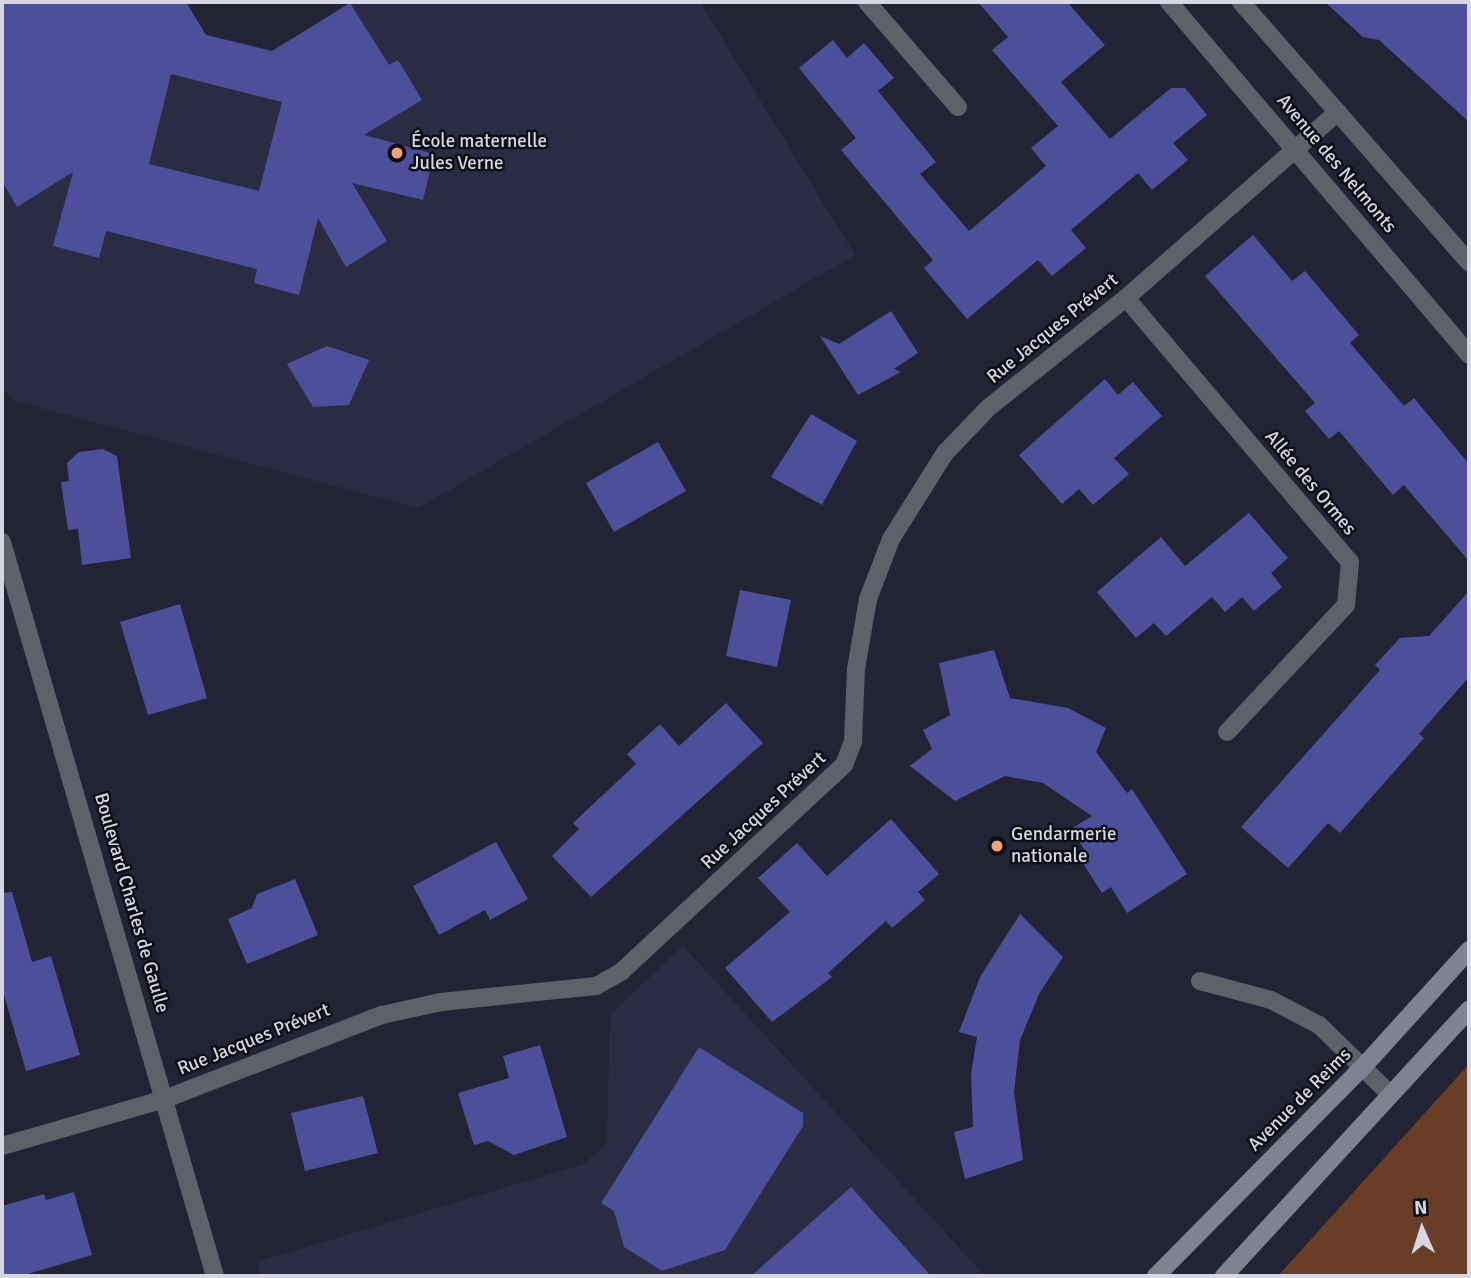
<!DOCTYPE html>
<html>
<head>
<meta charset="utf-8">
<style>
	body { margin:0 }
	#map { position:relative; width:1471px; height:1278px; overflow:hidden; background:#222436; font-family:Signika,sans-serif }
	div>[style] { position:absolute }
	.built>* { inset:0; background:#2a2c44 }
	.green>* { inset:0; background:#6a3e26 }
	.building>* { inset:0; background:#4d4f9a }
	.minor>* { height:18px; margin:-9px; padding:0 9px; transform-origin:9px; border-radius:9px; background:#5f616a }
	.tertiary>* { height:18px; margin:-9px; padding:0 9px; transform-origin:9px; border-radius:9px; background:#5f616a }
	.secondary>* { height:18px; margin:-9px; padding:0 9px; transform-origin:9px; border-radius:9px; background:#808291 }
	.dots>* { width:19px; height:19px; translate:-50% -50%; box-sizing:border-box; border:4px solid #0d0e16; border-radius:50% }
	span { translate:-50% -50%; white-space:nowrap; text-align:center; line-height:1.15; -webkit-text-stroke:5px #0d0e16; paint-order:stroke }
	.poi-label { font-size:19px; color:#d6d7e3 }
	.left { translate:0 -50%; text-align:left }
	.street-label { font-size:19px; color:#d6d7e3 }
	.frame { position:absolute; inset:0; border:4px solid #d6d7e3; pointer-events:none }
	.north { position:absolute; left:1387px; top:1194px; width:70px; height:70px; -webkit-text-stroke:5px #0d0e16; paint-order:stroke; rotate:357deg; font-size:19px; font-weight:700; line-height:28px; text-align:center; color:#d6d7e3 }
	.north::after { content:''; display:block; margin:auto; width:24px; height:32px; background:#d6d7e3; clip-path:polygon(50% 0,100% 100%,50% 72%,0 100%) }
</style>
</head>
<body>
<div id="map">
	<div class="built">
		<div style="clip-path:polygon(2px 2px,186px 2px,205px 34px,272px 51px,353px 2px,700px 2px,855px 255px,418px 508px,15px 401px,2px 388px)"></div>
		<div style="clip-path:polygon(683px 946px,985px 1276px,260px 1276px,257px 1262px,584px 1164px,607px 1144px,610px 1015px)"></div>
	</div>
	<div class="green">
		<div style="clip-path:polygon(1469px 1064px,1469px 1276px,1278px 1276px)"></div>
	</div>
	<div class="building">
		<div style="clip-path:polygon(evenodd,2px 2px,186px 2px,206px 35px,272px 51px,350px 3px,389px 65px,398px 60px,422px 100px,364px 135px,434px 154px,423px 200px,352px 183px,387px 241px,346px 267px,318px 218px,299px 295px,254px 283px,257px 269px,106px 231px,99px 258px,53px 246px,73px 172px,17px 207px,2px 181px,2px 2px,171px 74px,282px 102px,259px 191px,149px 164px,171px 74px)"></div>
		<div style="clip-path:polygon(978px 2px,1067px 2px,1105px 45px,1061px 82px,1110px 139px,1171px 88px,1185px 88px,1207px 115px,1173px 143px,1188px 160px,1152px 190px,1138px 173px,1071px 230px,1086px 248px,1052px 276px,1038px 260px,967px 319px,924px 268px,933px 260px,841px 150px,856px 138px,799px 68px,833px 40px,847px 58px,864px 43px,894px 78px,878px 91px,936px 162px,920px 174px,969px 231px,1046px 166px,1031px 148px,1058px 126px,992px 50px,1008px 37px)"></div>
		<div style="clip-path:polygon(1325px 2px,1469px 2px,1469px 122px,1379px 40px,1363px 37px)"></div>
		<div style="clip-path:polygon(1253px 235px,1292px 281px,1305px 271px,1359px 335px,1350px 343px,1404px 406px,1414px 398px,1469px 464px,1469px 561px,1404px 485px,1393px 495px,1339px 431px,1329px 439px,1305px 411px,1315px 403px,1205px 276px)"></div>
		<div style="clip-path:polygon(891px 311px,918px 353px,894px 369px,901px 372px,858px 395px,820px 336px,839px 344px)"></div>
		<div style="clip-path:polygon(327px 346px,369px 360px,349px 405px,313px 407px,287px 364px)"></div>
		<div style="clip-path:polygon(1105px 379px,1118px 395px,1133px 382px,1162px 416px,1114px 458px,1129px 474px,1093px 505px,1079px 489px,1062px 504px,1019px 455px)"></div>
		<div style="clip-path:polygon(811px 414px,857px 441px,822px 505px,771px 477px)"></div>
		<div style="clip-path:polygon(658px 442px,686px 491px,614px 532px,586px 483px)"></div>
		<div style="clip-path:polygon(103px 449px,117px 456px,131px 558px,82px 565px,78px 529px,68px 530px,61px 482px,69px 481px,67px 463px,79px 452px)"></div>
		<div style="clip-path:polygon(1249px 513px,1288px 558px,1271px 573px,1282px 587px,1254px 611px,1242px 597px,1225px 612px,1212px 597px,1166px 636px,1154px 623px,1136px 638px,1097px 592px,1161px 537px,1185px 566px)"></div>
		<div style="clip-path:polygon(740px 590px,791px 600px,777px 667px,726px 656px)"></div>
		<div style="clip-path:polygon(1469px 591px,1469px 677px,1419px 734px,1424px 738px,1340px 833px,1328px 823px,1288px 868px,1241px 827px,1380px 670px,1375px 665px,1400px 638px,1429px 636px)"></div>
		<div style="clip-path:polygon(180px 604px,207px 698px,148px 715px,120px 622px)"></div>
		<div style="clip-path:polygon(994px 650px,1010px 698px,1068px 708px,1106px 728px,1096px 752px,1127px 793px,1132px 789px,1187px 874px,1127px 913px,1111px 887px,1102px 893px,1079px 857px,1086px 852px,1071px 829px,1092px 816px,1043px 783px,1005px 776px,955px 801px,910px 766px,932px 749px,923px 730px,950px 715px,939px 663px)"></div>
		<div style="clip-path:polygon(726px 703px,763px 743px,591px 897px,552px 856px,579px 829px,573px 823px,636px 764px,627px 754px,660px 724px,679px 746px)"></div>
		<div style="clip-path:polygon(891px 819px,939px 874px,918px 892px,925px 900px,892px 928px,886px 921px,828px 973px,832px 977px,772px 1022px,725px 968px,790px 912px,758px 878px,797px 843px,827px 876px)"></div>
		<div style="clip-path:polygon(496px 842px,528px 899px,490px 920px,485px 910px,439px 935px,413px 886px)"></div>
		<div style="clip-path:polygon(295px 879px,318px 935px,247px 964px,228px 919px,252px 908px,257px 894px)"></div>
		<div style="clip-path:polygon(12px 892px,32px 962px,51px 956px,80px 1055px,26px 1071px,2px 988px,2px 893px)"></div>
		<div style="clip-path:polygon(1020px 914px,1063px 957px,1039px 994px,1020px 1040px,1014px 1092px,1023px 1160px,965px 1179px,954px 1132px,973px 1127px,971px 1074px,977px 1037px,959px 1032px,980px 977px)"></div>
		<div style="clip-path:polygon(540px 1045px,567px 1137px,514px 1155px,488px 1141px,474px 1145px,458px 1093px,509px 1078px,503px 1056px)"></div>
		<div style="clip-path:polygon(699px 1047px,803px 1113px,803px 1126px,725px 1250px,662px 1271px,624px 1247px,614px 1211px,601px 1203px)"></div>
		<div style="clip-path:polygon(363px 1096px,378px 1153px,305px 1171px,291px 1113px)"></div>
		<div style="clip-path:polygon(851px 1187px,931px 1276px,751px 1276px)"></div>
		<div style="clip-path:polygon(74px 1192px,92px 1255px,21px 1276px,2px 1276px,2px 1206px,44px 1194px,46px 1200px)"></div>
	</div>
	<div class="minor">
		<div style="left:867px;top:2px;width:139px;rotate:49.1deg"></div>
		<div style="left:1126px;top:298px;width:346px;rotate:49.7deg"></div>
		<div style="left:1350px;top:562px;width:43px;rotate:95.3deg"></div>
		<div style="left:1346px;top:605px;width:174px;rotate:133.1deg"></div>
		<div style="left:2px;top:542px;width:764px;rotate:73.82deg"></div>
		<div style="left:1200px;top:981px;width:73px;rotate:15deg"></div>
		<div style="left:1271px;top:1000px;width:54px;rotate:27.5deg"></div>
		<div style="left:1319px;top:1025px;width:100px;rotate:44.2deg"></div>
		<div style="left:2px;top:1146px;width:170px;rotate:-16.1deg"></div>
		<div style="left:165px;top:1099px;width:233px;rotate:-21.2deg"></div>
		<div style="left:382px;top:1015px;width:60px;rotate:-12.4deg"></div>
		<div style="left:441px;top:1002px;width:156px;rotate:-5.9deg"></div>
		<div style="left:596px;top:986px;width:29px;rotate:-29deg"></div>
		<div style="left:621px;top:972px;width:304px;rotate:-42.9deg"></div>
		<div style="left:844px;top:765px;width:26px;rotate:-69deg"></div>
		<div style="left:853px;top:741px;width:72px;rotate:-87.6deg"></div>
		<div style="left:856px;top:669px;width:71px;rotate:-80.3deg"></div>
		<div style="left:868px;top:599px;width:64px;rotate:-69deg"></div>
		<div style="left:891px;top:539px;width:102px;rotate:-57.9deg"></div>
		<div style="left:945px;top:453px;width:62px;rotate:-46.3deg"></div>
		<div style="left:988px;top:408px;width:176px;rotate:-38.6deg"></div>
		<div style="left:1126px;top:298px;width:282px;rotate:-41.3deg"></div>
	</div>
	<div class="tertiary">
		<div style="left:1169px;top:2px;width:463px;rotate:49.6deg"></div>
		<div style="left:1241px;top:2px;width:346px;rotate:48.8deg"></div>
	</div>
	<div class="secondary">
		<div style="left:1156px;top:1276px;width:294px;rotate:-45.3deg"></div>
		<div style="left:1363px;top:1067px;width:158px;rotate:-47.8deg"></div>
		<div style="left:1224px;top:1276px;width:362px;rotate:-47.4deg"></div>
	</div>
	<div class="dots">
		<div style="left:397px;top:153px;background:#f0a27a"></div>
		<div style="left:997px;top:846px;background:#f0a27a"></div>
	</div>
	<div class="poi-label">
		<span class="left" style="left:411px;top:153px">École maternelle<br>Jules Verne</span>
		<span class="left" style="left:1011px;top:846px">Gendarmerie<br>nationale</span>
	</div>
	<div class="street-label">
		<span style="left:1336px;top:164px;rotate:50deg">Avenue des Nelmonts</span>
		<span style="left:1053px;top:329px;rotate:-39deg">Rue Jacques Prévert</span>
		<span style="left:1310px;top:483px;rotate:50deg">Allée des Ormes</span>
		<span style="left:764px;top:811px;rotate:-43deg">Rue Jacques Prévert</span>
		<span style="left:131px;top:903px;rotate:74deg">Boulevard Charles de Gaulle</span>
		<span style="left:254px;top:1040px;rotate:-22deg">Rue Jacques Prévert</span>
		<span style="left:1300px;top:1100px;rotate:-45deg">Avenue de Reims</span>
	</div>
	<div class="frame"></div>
	<div class="north">N</div>
</div>
</body>
</html>
